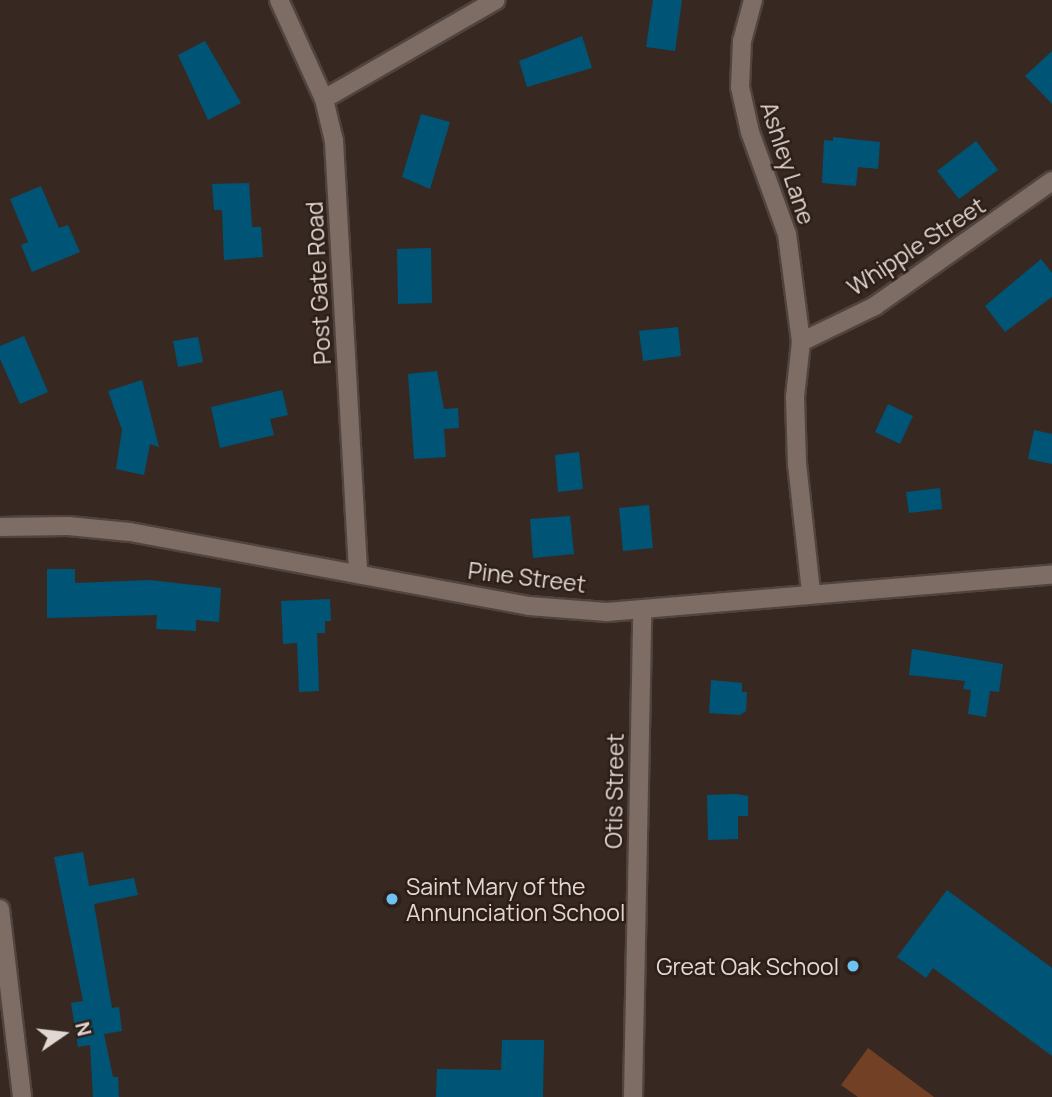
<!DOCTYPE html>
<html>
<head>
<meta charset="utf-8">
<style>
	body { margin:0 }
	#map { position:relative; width:1052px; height:1097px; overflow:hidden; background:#372921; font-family:Manrope,sans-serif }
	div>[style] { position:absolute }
	.green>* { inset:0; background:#724024 }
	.building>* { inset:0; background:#005476 }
	.roads { filter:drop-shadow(2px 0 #51443f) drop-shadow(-2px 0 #51443f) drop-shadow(0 2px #51443f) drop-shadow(0 -2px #51443f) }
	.street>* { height:18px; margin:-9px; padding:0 9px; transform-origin:9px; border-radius:9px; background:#7e6d65 }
	.secondary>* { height:18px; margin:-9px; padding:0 9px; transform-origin:9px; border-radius:9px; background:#7e6d65 }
	.dots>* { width:19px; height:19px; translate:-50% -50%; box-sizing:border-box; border:4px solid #2d1f18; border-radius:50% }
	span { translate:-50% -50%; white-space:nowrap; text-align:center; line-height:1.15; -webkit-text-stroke:5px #2d1f18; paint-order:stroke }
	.street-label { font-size:23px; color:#e1d7d3 }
	.poi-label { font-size:23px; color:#e1d7d3 }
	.left { translate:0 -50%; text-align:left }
	.right { translate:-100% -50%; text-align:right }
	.north { position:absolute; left:28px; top:999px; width:70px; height:70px; -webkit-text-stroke:5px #2d1f18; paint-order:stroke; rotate:76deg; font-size:19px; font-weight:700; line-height:28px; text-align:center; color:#e1d7d3 }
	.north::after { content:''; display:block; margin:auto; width:24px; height:32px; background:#e1d7d3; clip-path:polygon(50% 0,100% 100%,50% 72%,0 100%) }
</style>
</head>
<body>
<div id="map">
	<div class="green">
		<div style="clip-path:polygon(868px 1048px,934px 1097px,858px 1097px,841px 1085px)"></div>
	</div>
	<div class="building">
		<div style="clip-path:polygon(653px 0,682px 0,675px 51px,646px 47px)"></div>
		<div style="clip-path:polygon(582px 36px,592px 68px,527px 87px,519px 61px)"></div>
		<div style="clip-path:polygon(205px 41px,241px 103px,208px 120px,178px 55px)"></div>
		<div style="clip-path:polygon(1052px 51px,1052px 104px,1025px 76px)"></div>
		<div style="clip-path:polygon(421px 114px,450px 122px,430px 189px,402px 177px)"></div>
		<div style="clip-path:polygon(833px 137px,880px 142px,878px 169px,858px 167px,856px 186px,822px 183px,824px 140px,833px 141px)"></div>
		<div style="clip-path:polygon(976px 141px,998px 170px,959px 199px,937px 171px)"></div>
		<div style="clip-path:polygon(249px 183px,252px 227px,261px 227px,263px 257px,224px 260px,222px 210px,214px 210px,212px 184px)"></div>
		<div style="clip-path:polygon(41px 186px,59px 228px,68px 225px,80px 252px,32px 272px,21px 245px,28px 242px,10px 199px)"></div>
		<div style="clip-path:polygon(431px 248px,432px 303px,398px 304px,397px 249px)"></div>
		<div style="clip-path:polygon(1041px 259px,1052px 273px,1052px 297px,1005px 332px,985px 306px)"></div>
		<div style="clip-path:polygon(678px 327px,681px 356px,643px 361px,639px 331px)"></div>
		<div style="clip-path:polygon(24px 336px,48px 392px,20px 404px,0 359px,0 346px)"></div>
		<div style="clip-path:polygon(198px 337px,203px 362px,178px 367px,173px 341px)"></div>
		<div style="clip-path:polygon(437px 371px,444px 409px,458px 408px,459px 428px,444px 429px,446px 457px,414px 459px,408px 374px)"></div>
		<div style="clip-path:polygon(142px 380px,159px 447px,150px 444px,144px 475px,116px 469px,122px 430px,108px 391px)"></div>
		<div style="clip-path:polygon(282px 390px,288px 415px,270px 419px,274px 435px,220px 448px,211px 407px)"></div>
		<div style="clip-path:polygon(888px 404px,913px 416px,900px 444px,875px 432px)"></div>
		<div style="clip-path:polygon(1034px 430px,1052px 434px,1052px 464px,1028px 459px)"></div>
		<div style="clip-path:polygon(579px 452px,583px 489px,558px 492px,555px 455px)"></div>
		<div style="clip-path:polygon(940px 488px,942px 509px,909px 513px,906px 492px)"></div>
		<div style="clip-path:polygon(649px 505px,653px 548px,623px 551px,619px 508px)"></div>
		<div style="clip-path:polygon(570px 516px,574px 554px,533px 558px,530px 519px)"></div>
		<div style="clip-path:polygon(47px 569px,75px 569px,75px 583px,149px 580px,221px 588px,219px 622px,196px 620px,196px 631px,156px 629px,157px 615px,47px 618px)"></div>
		<div style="clip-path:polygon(330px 599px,331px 621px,325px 621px,325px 633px,317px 633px,319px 691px,299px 692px,297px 643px,283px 644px,281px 601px)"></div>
		<div style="clip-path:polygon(912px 649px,1003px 664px,999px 692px,990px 691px,986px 717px,968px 714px,971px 690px,963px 689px,965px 681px,909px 675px)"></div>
		<div style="clip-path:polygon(711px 680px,742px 683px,742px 692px,747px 692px,746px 711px,740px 715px,709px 713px)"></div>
		<div style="clip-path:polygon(736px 794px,748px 796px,748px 816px,738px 816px,738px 839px,708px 840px,707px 795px)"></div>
		<div style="clip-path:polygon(83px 852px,89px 886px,134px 878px,138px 895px,94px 904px,112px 1008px,119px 1007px,122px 1031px,104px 1034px,113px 1077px,118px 1077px,119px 1097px,93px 1097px,90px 1045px,78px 1047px,71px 1003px,83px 1001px,54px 857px)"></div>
		<div style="clip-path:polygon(947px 890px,1052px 968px,1052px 1056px,933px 968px,926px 978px,897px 957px)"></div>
		<div style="clip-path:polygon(502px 1040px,544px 1040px,543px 1097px,436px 1097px,437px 1069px,501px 1070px)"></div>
	</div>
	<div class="roads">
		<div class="street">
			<div style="left:279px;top:0;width:109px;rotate:65.6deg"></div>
			<div style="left:324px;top:99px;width:43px;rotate:76.6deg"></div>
			<div style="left:334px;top:141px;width:434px;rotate:86.8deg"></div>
			<div style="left:753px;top:0;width:42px;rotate:105deg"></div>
			<div style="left:742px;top:41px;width:46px;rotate:92.5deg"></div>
			<div style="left:740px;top:87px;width:46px;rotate:77.5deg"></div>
			<div style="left:750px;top:132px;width:109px;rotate:70.1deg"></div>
			<div style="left:787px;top:234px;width:109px;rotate:82.6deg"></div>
			<div style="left:324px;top:99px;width:198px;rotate:-29.9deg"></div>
			<div style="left:811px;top:592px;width:129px;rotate:-96.2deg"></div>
			<div style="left:797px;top:464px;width:67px;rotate:-91.7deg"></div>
			<div style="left:795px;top:397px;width:55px;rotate:-83.8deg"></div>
			<div style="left:801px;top:342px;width:82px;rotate:-25.9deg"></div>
			<div style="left:875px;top:306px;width:217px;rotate:-35.2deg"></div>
			<div style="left:0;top:909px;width:189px;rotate:83.3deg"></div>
			<div style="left:633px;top:1097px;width:485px;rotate:-88.9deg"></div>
		</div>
		<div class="secondary">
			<div style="left:0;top:527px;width:68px;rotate:-0.8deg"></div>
			<div style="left:68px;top:526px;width:62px;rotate:5.5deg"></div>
			<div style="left:130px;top:532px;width:406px;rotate:10.5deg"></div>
			<div style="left:529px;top:606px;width:78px;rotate:4.4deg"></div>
			<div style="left:607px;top:612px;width:447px;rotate:-4.8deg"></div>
		</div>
	</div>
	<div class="dots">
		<div style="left:392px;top:899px;background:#6dc2f3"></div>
		<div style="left:853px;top:966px;background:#6dc2f3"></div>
	</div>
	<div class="street-label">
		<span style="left:788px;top:163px;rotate:72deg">Ashley Lane</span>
		<span style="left:916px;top:246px;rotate:-33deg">Whipple Street</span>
		<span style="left:318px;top:283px;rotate:-93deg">Post Gate Road</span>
		<span style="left:527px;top:577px;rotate:7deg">Pine Street</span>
		<span style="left:614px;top:791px;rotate:-89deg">Otis Street</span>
	</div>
	<div class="poi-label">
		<span class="left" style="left:406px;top:899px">Saint Mary of the<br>Annunciation School</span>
		<span class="right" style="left:839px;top:966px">Great Oak School</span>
	</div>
	<div class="north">N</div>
</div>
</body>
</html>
